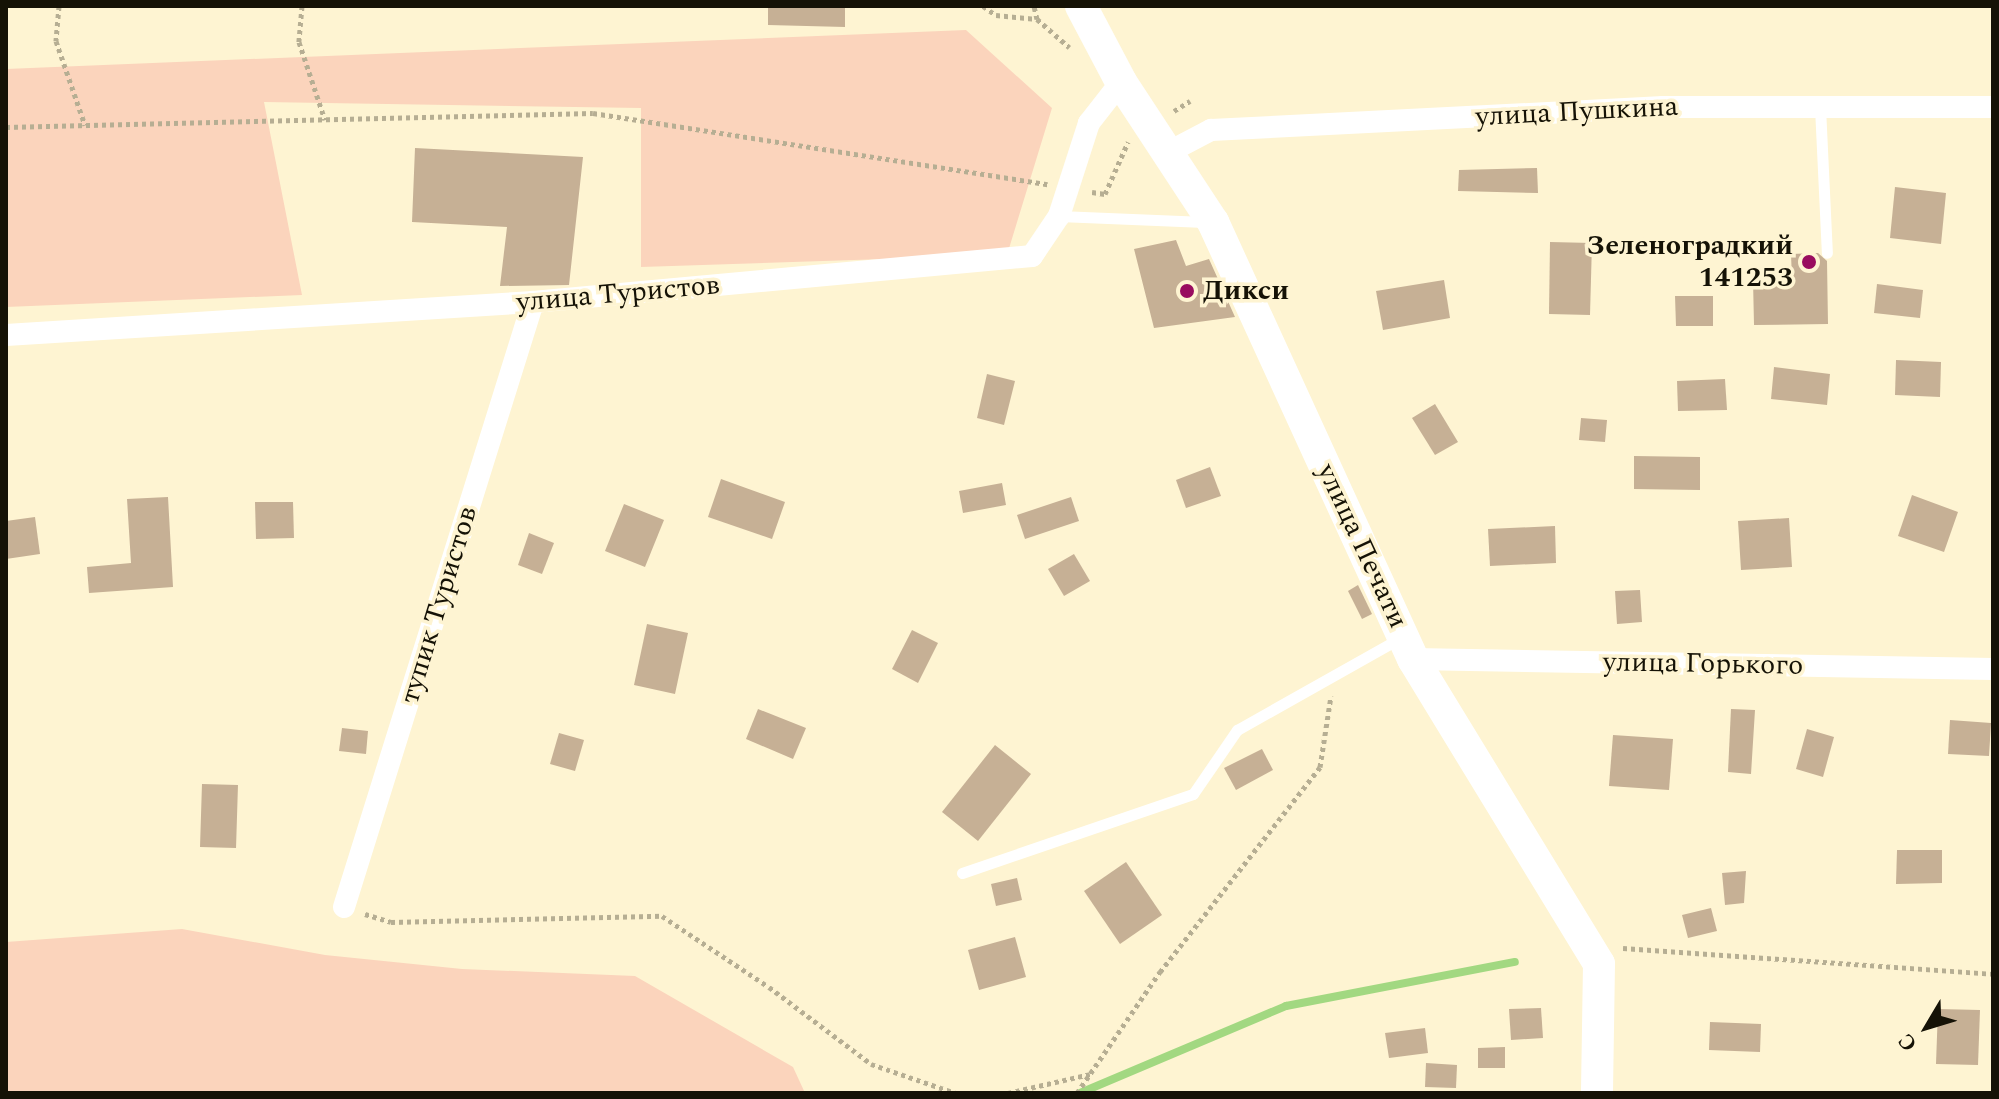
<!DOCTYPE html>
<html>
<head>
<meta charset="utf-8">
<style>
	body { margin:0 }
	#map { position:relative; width:1999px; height:1099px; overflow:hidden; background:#fef4d2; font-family:Spectral,serif }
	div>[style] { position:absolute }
	.green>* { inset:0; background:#fbd4bc }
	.stream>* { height:8px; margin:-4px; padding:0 4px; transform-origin:4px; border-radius:4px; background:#a2d881 }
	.building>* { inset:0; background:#c6b095 }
	.path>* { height:5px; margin-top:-2.5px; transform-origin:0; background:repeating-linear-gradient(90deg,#b6ae93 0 4px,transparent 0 8px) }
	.lane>* { height:11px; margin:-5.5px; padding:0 5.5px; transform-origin:5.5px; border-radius:5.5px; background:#fff }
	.street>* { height:22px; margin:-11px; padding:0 11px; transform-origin:11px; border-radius:11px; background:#fff }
	.secondary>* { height:32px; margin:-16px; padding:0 16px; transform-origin:16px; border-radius:16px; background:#fff }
	.dots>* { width:22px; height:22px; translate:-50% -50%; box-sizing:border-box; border:4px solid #fef4d2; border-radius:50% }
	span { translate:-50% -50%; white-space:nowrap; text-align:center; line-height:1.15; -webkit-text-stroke:7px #fef4d2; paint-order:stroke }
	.street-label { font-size:28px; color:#151206 }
	.poi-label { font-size:28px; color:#151206; font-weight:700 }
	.right { translate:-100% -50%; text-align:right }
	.left { translate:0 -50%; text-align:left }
	.frame { position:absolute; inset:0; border:8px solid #151206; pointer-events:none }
	.north { position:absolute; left:1887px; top:987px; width:80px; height:80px; -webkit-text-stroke:6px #fef4d2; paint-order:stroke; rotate:232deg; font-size:22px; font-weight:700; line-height:32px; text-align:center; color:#151206 }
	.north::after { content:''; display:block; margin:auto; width:28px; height:36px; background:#151206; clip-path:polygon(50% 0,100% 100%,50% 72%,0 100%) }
</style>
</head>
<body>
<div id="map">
	<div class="green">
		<div style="clip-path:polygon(966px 30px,1052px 108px,1007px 255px,641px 267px,641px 108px,264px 102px,302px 295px,6px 307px,6px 69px)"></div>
		<div style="clip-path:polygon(182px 929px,325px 955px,462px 969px,635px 976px,793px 1067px,805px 1093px,6px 1093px,6px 942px)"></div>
	</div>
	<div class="stream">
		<div style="left:1080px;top:1093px;width:224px;rotate:-22.9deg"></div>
		<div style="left:1286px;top:1006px;width:233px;rotate:-10.9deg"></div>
	</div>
	<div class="building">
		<div style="clip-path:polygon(768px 6px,845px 6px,845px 27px,768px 25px)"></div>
		<div style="clip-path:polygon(415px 148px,583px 157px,569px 285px,500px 286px,507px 227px,412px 222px)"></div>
		<div style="clip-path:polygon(1537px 168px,1538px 193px,1458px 191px,1459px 170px)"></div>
		<div style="clip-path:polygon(1895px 187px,1946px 193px,1941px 244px,1890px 238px)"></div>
		<div style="clip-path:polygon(1176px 240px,1186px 266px,1209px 259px,1235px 317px,1154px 328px,1134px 249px)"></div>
		<div style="clip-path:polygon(1550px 242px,1592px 243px,1590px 315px,1549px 314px)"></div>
		<div style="clip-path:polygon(1818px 253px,1827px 261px,1828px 324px,1754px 325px,1753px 280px,1792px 280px,1791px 254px)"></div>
		<div style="clip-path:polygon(1444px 280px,1450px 318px,1383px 330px,1376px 291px)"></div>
		<div style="clip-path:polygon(1877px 284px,1923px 290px,1920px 318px,1874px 313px)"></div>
		<div style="clip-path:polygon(1675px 296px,1713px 296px,1713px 326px,1676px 326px)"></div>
		<div style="clip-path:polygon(1896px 360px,1941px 362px,1940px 397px,1895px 395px)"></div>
		<div style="clip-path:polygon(1774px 367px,1830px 374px,1827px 405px,1771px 399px)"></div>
		<div style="clip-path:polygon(987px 374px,1015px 381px,1004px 425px,977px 418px)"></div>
		<div style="clip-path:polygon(1725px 379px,1727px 410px,1678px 411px,1677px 381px)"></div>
		<div style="clip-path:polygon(1435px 404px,1458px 442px,1435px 455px,1412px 418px)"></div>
		<div style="clip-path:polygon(1581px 418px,1607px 420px,1605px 442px,1579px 440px)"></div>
		<div style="clip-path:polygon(1634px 456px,1700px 457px,1700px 490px,1634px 489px)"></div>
		<div style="clip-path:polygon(1210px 467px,1221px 496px,1186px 508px,1176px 480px)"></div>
		<div style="clip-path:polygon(721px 479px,785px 502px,772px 539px,708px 517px)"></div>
		<div style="clip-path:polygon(1002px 483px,1006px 505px,963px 513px,959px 491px)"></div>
		<div style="clip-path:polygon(1912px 495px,1958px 512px,1944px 552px,1898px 536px)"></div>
		<div style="clip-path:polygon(168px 497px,173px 587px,89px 593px,87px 567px,131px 563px,127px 499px)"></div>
		<div style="clip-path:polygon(1071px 497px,1079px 521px,1025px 539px,1017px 515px)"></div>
		<div style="clip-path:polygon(255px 502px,293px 502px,294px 538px,256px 539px)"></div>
		<div style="clip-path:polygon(624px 504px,664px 520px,645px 567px,605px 551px)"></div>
		<div style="clip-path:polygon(35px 517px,40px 554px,6px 559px,6px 521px)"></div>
		<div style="clip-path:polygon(1789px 518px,1792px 567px,1741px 570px,1738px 521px)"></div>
		<div style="clip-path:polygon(1555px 526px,1556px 563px,1490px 566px,1488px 529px)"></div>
		<div style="clip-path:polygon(529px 533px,554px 543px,542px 574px,518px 565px)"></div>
		<div style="clip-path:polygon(1074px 554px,1090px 581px,1064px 596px,1048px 569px)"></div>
		<div style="clip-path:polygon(1358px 585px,1372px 614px,1362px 619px,1348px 591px)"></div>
		<div style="clip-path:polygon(1640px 590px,1642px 622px,1617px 624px,1615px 591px)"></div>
		<div style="clip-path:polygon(647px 624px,688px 633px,675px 694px,634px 685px)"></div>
		<div style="clip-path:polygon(912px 630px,938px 643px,918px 683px,892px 669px)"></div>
		<div style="clip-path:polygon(758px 709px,806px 728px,793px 759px,746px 739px)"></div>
		<div style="clip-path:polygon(1731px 709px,1755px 710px,1751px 774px,1728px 772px)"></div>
		<div style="clip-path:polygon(1950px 720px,1991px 723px,1989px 756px,1948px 754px)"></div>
		<div style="clip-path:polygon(342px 728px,368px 731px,366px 754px,339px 751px)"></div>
		<div style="clip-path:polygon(1807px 729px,1834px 737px,1823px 777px,1796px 769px)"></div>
		<div style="clip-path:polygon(559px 733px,584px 740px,575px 771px,550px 764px)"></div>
		<div style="clip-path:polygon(1613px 735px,1673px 739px,1669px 790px,1609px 786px)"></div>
		<div style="clip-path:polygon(995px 745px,1031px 774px,978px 841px,942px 812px)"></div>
		<div style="clip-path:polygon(1262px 749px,1273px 770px,1236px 790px,1224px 768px)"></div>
		<div style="clip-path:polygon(202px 784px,238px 785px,236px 848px,200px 847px)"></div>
		<div style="clip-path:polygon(1897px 850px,1942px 850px,1942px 883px,1896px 884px)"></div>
		<div style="clip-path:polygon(1126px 862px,1162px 915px,1120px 944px,1084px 891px)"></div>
		<div style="clip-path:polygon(1746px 871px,1744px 903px,1725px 905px,1722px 873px)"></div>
		<div style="clip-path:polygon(1017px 878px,1022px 900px,996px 906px,991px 884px)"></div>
		<div style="clip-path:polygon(1711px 908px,1717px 931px,1688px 938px,1682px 915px)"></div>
		<div style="clip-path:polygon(1015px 937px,1026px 977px,979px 990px,968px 950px)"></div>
		<div style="clip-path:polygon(1541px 1008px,1543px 1038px,1511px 1040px,1509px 1009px)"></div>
		<div style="clip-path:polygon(1938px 1009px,1980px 1010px,1978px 1065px,1936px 1064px)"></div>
		<div style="clip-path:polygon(1710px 1022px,1761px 1024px,1760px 1052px,1709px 1050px)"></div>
		<div style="clip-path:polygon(1425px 1028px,1428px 1053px,1389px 1058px,1385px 1033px)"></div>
		<div style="clip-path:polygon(1505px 1047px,1505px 1068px,1478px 1068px,1478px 1048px)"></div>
		<div style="clip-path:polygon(1426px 1063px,1457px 1065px,1456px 1088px,1425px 1087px)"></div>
	</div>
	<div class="path">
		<div style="left:59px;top:6px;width:35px;rotate:95deg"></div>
		<div style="left:56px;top:41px;width:89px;rotate:71deg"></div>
		<div style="left:302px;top:6px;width:36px;rotate:95deg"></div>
		<div style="left:299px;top:42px;width:82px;rotate:71.6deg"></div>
		<div style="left:983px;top:6px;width:16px;rotate:35deg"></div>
		<div style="left:996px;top:15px;width:41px;rotate:5.6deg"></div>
		<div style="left:1037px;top:19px;width:13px;rotate:-103deg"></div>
		<div style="left:1037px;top:19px;width:43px;rotate:41.2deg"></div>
		<div style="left:1174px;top:111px;width:19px;rotate:-32deg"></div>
		<div style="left:6px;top:127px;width:587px;rotate:-1.37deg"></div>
		<div style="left:593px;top:113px;width:460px;rotate:8.9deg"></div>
		<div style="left:1092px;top:192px;width:13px;rotate:9deg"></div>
		<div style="left:1105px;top:194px;width:57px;rotate:-66.1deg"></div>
		<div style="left:365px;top:914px;width:27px;rotate:17deg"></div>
		<div style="left:391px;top:922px;width:271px;rotate:-1.3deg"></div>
		<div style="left:662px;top:916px;width:128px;rotate:33.6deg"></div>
		<div style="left:769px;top:987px;width:128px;rotate:37deg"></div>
		<div style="left:871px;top:1064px;width:89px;rotate:19deg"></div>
		<div style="left:1623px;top:948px;width:371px;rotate:4deg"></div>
		<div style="left:1008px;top:1093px;width:84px;rotate:-13deg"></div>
		<div style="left:1077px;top:1093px;width:147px;rotate:-55.6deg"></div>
		<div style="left:1160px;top:972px;width:260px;rotate:-52deg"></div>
		<div style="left:1320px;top:767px;width:72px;rotate:-81.2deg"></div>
	</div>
	<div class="lane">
		<div style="left:1820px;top:107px;width:146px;rotate:87.3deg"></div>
		<div style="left:1059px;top:216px;width:146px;rotate:2.4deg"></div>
		<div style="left:962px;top:873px;width:244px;rotate:-18.9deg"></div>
		<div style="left:1193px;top:794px;width:78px;rotate:-55.5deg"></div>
		<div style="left:1237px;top:730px;width:189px;rotate:-29.4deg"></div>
	</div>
	<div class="street">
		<div style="left:1167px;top:153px;width:50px;rotate:-27.6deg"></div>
		<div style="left:1211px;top:130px;width:453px;rotate:-2.9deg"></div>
		<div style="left:1663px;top:107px;width:330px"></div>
		<div style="left:6px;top:335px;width:528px;rotate:-3.58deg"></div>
		<div style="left:533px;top:302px;width:501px;rotate:-5.27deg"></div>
		<div style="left:1032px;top:256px;width:48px;rotate:-56deg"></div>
		<div style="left:1059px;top:216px;width:98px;rotate:-72.1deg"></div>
		<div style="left:1089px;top:123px;width:52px;rotate:-52deg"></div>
		<div style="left:1413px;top:659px;width:580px;rotate:0.99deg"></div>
		<div style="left:344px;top:907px;width:634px;rotate:-72.65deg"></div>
	</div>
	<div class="secondary">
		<div style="left:1081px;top:6px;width:86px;rotate:62.2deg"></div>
		<div style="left:1121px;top:82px;width:168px;rotate:56.7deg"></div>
		<div style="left:1213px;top:222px;width:481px;rotate:65.4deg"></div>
		<div style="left:1413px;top:659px;width:357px;rotate:58.6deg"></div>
		<div style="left:1599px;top:964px;width:129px;rotate:90.9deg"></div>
	</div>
	<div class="dots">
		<div style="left:1809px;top:262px;background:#990c5f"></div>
		<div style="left:1187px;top:291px;background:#990c5f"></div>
	</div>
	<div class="street-label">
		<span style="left:1577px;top:112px;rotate:-3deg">улица Пушкина</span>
		<span style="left:618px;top:294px;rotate:-5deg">улица Туристов</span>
		<span style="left:1362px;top:546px;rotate:65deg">улица Печати</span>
		<span style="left:439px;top:605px;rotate:-73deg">тупик Туристов</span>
		<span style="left:1703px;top:664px;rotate:1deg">улица Горького</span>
	</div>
	<div class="poi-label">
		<span class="right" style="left:1793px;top:262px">Зеленоградкий<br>141253</span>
		<span class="left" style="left:1203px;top:291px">Дикси</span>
	</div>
	<div class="frame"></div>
	<div class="north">С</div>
</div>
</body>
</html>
